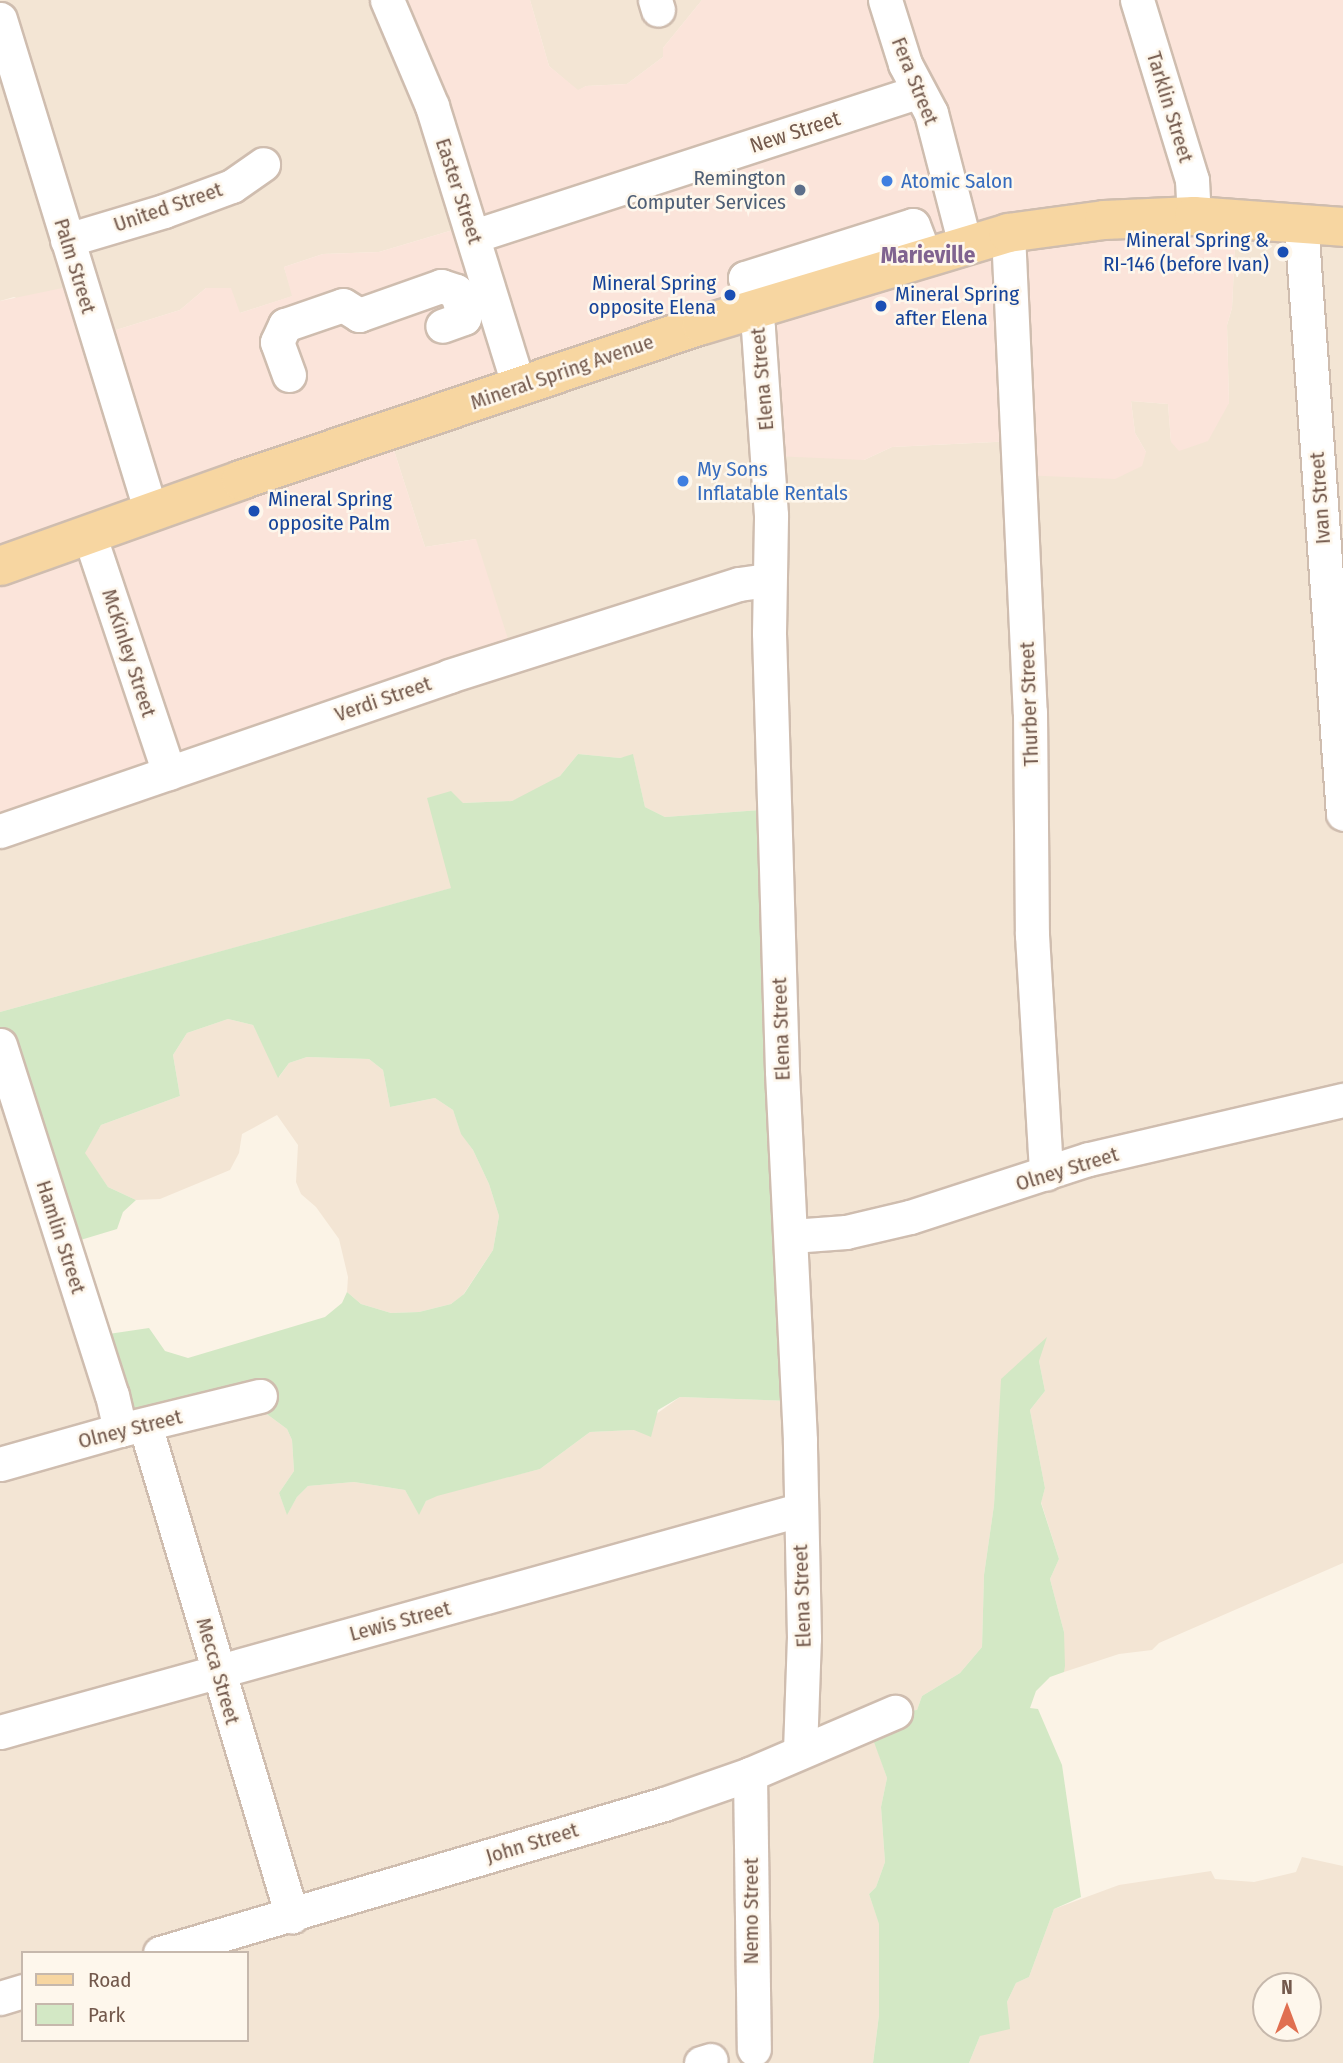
<!DOCTYPE html>
<html>
<head>
<meta charset="utf-8">
<style>
	body { margin:0 }
	#map { position:relative; width:1343px; height:2063px; overflow:hidden; background:#fbf3e6; font-family:"Fira Sans Condensed",sans-serif }
	div>[style] { position:absolute }
	.residential>* { inset:0; background:#f3e5d4 }
	.commercial>* { inset:0; background:#fbe4da }
	.green>* { inset:0; background:#d3e8c5 }
	.roads { filter:drop-shadow(2px 0 #cfbdaf) drop-shadow(-2px 0 #cfbdaf) drop-shadow(0 2px #cfbdaf) drop-shadow(0 -2px #cfbdaf) }
	.minor>* { height:33px; margin:-16.5px; padding:0 16.5px; transform-origin:16.5px; border-radius:16.5px; background:#fff }
	.major>* { height:38px; margin:-19px; padding:0 19px; transform-origin:19px; border-radius:19px; background:#f7d6a1 }
	.dots>* { width:19px; height:19px; translate:-50% -50%; box-sizing:border-box; border:4px solid #fef7ec; border-radius:50% }
	span { translate:-50% -50%; white-space:nowrap; text-align:center; line-height:1.15; -webkit-text-stroke:5px #fef7ec; paint-order:stroke }
	.street-label { font-size:21px; color:#73594c }
	.service-label { font-size:21px; color:#4e5e75 }
	.right { translate:-100% -50%; text-align:right }
	.shop-label { font-size:21px; color:#366cbe }
	.left { translate:0 -50%; text-align:left }
	.transit-label { font-size:21px; color:#164399 }
	.neighbourhood-label { font-size:23px; color:#806390; font-weight:700 }
	.legend { position:absolute; left:21px; top:1951px; width:228px; height:91px; box-sizing:border-box; background:#fef7ec; border:2px solid #c6b8ac; margin:0; padding:9px 12px; list-style:none; font-size:21px; color:#73594c }
	.legend li { display:flex; align-items:center; gap:14px; height:35px }
	.legend b { width:35px; border:2px solid #c6b8ac }
	.north { position:absolute; left:1252px; top:1972px; width:70px; height:70px; box-sizing:border-box; background:#fef7ec; border:2px solid #c6b8ac; border-radius:50%; rotate:0deg; font-size:19px; font-weight:700; line-height:28px; text-align:center; color:#73594c }
	.north::after { content:''; display:block; margin:auto; width:24px; height:32px; background:#e06f50; clip-path:polygon(50% 0,100% 100%,50% 72%,0 100%) }
</style>
</head>
<body>
<div id="map">
	<div class="residential">
		<div style="clip-path:polygon(0 0,385px 0,463px 227px,379px 252px,323px 254px,284px 267px,293px 296px,240px 313px,206px 288px,180px 310px,100px 335px,14px 297px,0 301px)"></div>
		<div style="clip-path:polygon(530px 0,702px 0,663px 48px,663px 57px,627px 84px,586px 86px,578px 91px,549px 66px)"></div>
		<div style="clip-path:polygon(evenodd,1236px 227px,1343px 236px,1343px 1563px,1159px 1643px,1152px 1650px,1119px 1654px,1064px 1672px,1064px 1632px,1050px 1579px,1059px 1559px,1041px 1502px,1045px 1488px,1030px 1410px,1045px 1391px,1039px 1361px,1002px 1379px,994px 1505px,984px 1575px,982px 1647px,960px 1673px,922px 1696px,917px 1710px,895px 1712px,871px 1731px,887px 1778px,881px 1807px,885px 1862px,876px 1887px,869px 1894px,879px 1923px,879px 2015px,873px 2063px,0 2063px,0 1073px,93px 1334px,256px 1406px,287px 1429px,292px 1440px,294px 1471px,279px 1493px,287px 1514px,297px 1497px,308px 1486px,354px 1482px,405px 1490px,419px 1514px,426px 1501px,437px 1495px,540px 1469px,590px 1432px,634px 1430px,680px 1397px,792px 1401px,773px 809px,665px 817px,645px 807px,633px 755px,620px 758px,578px 754px,560px 776px,536px 791px,512px 801px,463px 803px,452px 888px,0 1012px,0 839px,476px 539px,425px 547px,391px 441px,770px 316px,864px 460px,892px 447px,1015px 441px,1146px 452px,1135px 433px,1131px 401px,1168px 404px,1171px 442px,1229px 403px,1227px 325px,1232px 308px,1236px 227px,23px 1953px,247px 1953px,247px 2040px,23px 2040px,23px 1953px)"></div>
		<div style="clip-path:polygon(228px 1019px,253px 1025px,279px 1077px,289px 1063px,307px 1057px,369px 1059px,383px 1070px,390px 1107px,435px 1098px,453px 1110px,461px 1133px,473px 1150px,489px 1184px,499px 1216px,493px 1250px,463px 1295px,451px 1304px,419px 1312px,391px 1313px,361px 1304px,347px 1292px,348px 1277px,339px 1239px,316px 1207px,301px 1194px,296px 1182px,298px 1145px,277px 1115px,242px 1134px,239px 1153px,230px 1170px,160px 1199px,136px 1200px,108px 1187px,84px 1153px,101px 1125px,180px 1096px,173px 1055px,187px 1033px)"></div>
		<div style="clip-path:polygon(evenodd,1302px 1857px,1343px 1866px,1343px 2063px,969px 2063px,980px 2036px,1007px 2002px,1016px 1983px,1029px 1977px,1054px 1909px,1119px 1885px,1211px 1871px,1215px 1879px,1254px 1882px,1296px 1872px,1302px 1857px,1266px 1986px,1308px 1986px,1308px 2028px,1266px 2028px,1266px 1986px)"></div>
	</div>
	<div class="commercial">
		<div style="clip-path:polygon(385px 0,530px 0,549px 66px,578px 90px,586px 86px,627px 84px,663px 57px,663px 48px,702px 0,1343px 0,1343px 236px,1236px 227px,1232px 308px,1227px 325px,1229px 403px,1208px 441px,1179px 451px,1171px 442px,1168px 404px,1131px 401px,1135px 433px,1146px 452px,1142px 466px,1115px 479px,1020px 475px,1014px 441px,892px 447px,864px 460px,773px 456px,770px 317px,391px 441px,425px 547px,476px 539px,516px 664px,0 839px,0 301px,77px 285px,100px 335px,180px 310px,206px 288px,231px 288px,240px 313px,292px 296px,284px 267px,323px 254px,379px 252px,463px 227px)"></div>
	</div>
	<div class="green">
		<div style="clip-path:polygon(578px 754px,620px 758px,633px 754px,645px 807px,665px 817px,774px 809px,792px 1401px,680px 1397px,658px 1410px,651px 1437px,634px 1430px,590px 1432px,540px 1469px,437px 1496px,426px 1501px,419px 1515px,405px 1490px,354px 1482px,308px 1486px,297px 1497px,287px 1515px,279px 1493px,294px 1471px,292px 1440px,287px 1429px,256px 1406px,120px 1435px,95px 1336px,149px 1328px,165px 1351px,188px 1358px,325px 1317px,342px 1303px,347px 1292px,361px 1304px,391px 1313px,419px 1312px,451px 1304px,464px 1294px,493px 1250px,499px 1216px,489px 1184px,473px 1150px,461px 1134px,453px 1110px,435px 1098px,390px 1107px,383px 1070px,369px 1059px,307px 1057px,289px 1063px,278px 1078px,253px 1025px,228px 1019px,187px 1033px,173px 1055px,180px 1096px,101px 1125px,85px 1153px,108px 1187px,136px 1200px,123px 1212px,117px 1229px,64px 1245px,0 1073px,0 1012px,451px 888px,427px 798px,451px 791px,463px 803px,512px 801px,560px 776px)"></div>
		<div style="clip-path:polygon(1047px 1337px,1039px 1361px,1045px 1391px,1030px 1410px,1045px 1488px,1041px 1503px,1059px 1559px,1050px 1579px,1064px 1632px,1065px 1666px,1064px 1672px,1050px 1677px,1036px 1691px,1030px 1708px,1038px 1709px,1062px 1765px,1081px 1897px,1054px 1909px,1029px 1977px,1016px 1983px,1007px 2002px,1010px 2029px,980px 2036px,969px 2063px,873px 2063px,879px 2015px,879px 1924px,869px 1894px,876px 1887px,885px 1862px,881px 1807px,887px 1778px,870px 1731px,895px 1712px,917px 1710px,922px 1696px,960px 1673px,982px 1647px,984px 1575px,994px 1505px,1001px 1379px)"></div>
	</div>
	<div class="roads">
		<div class="minor">
			<div style="left:387px;top:0;width:115px;rotate:67deg"></div>
			<div style="left:432px;top:106px;width:294px;rotate:72.8deg"></div>
			<div style="left:655px;top:0;width:10px;rotate:73deg"></div>
			<div style="left:885px;top:0;width:67px;rotate:72.6deg"></div>
			<div style="left:905px;top:64px;width:55px;rotate:62deg"></div>
			<div style="left:931px;top:113px;width:135px;rotate:75.5deg"></div>
			<div style="left:1137px;top:0;width:188px;rotate:73deg"></div>
			<div style="left:1192px;top:180px;width:36px;rotate:87deg"></div>
			<div style="left:0;top:19px;width:516px;rotate:72.97deg"></div>
			<div style="left:1301px;top:223px;width:592px;rotate:85.94deg"></div>
			<div style="left:1008px;top:233px;width:480px;rotate:87.4deg"></div>
			<div style="left:1030px;top:712px;width:223px;rotate:89.5deg"></div>
			<div style="left:1032px;top:935px;width:239px;rotate:86.6deg"></div>
			<div style="left:474px;top:236px;width:466px;rotate:-18deg"></div>
			<div style="left:67px;top:240px;width:101px;rotate:-16.6deg"></div>
			<div style="left:164px;top:211px;width:72px;rotate:-20.2deg"></div>
			<div style="left:232px;top:186px;width:38px;rotate:-35deg"></div>
			<div style="left:289px;top:375px;width:35px;rotate:-110deg"></div>
			<div style="left:277px;top:342px;width:19px;rotate:-65deg"></div>
			<div style="left:285px;top:325px;width:61px;rotate:-19deg"></div>
			<div style="left:343px;top:305px;width:19px;rotate:32deg"></div>
			<div style="left:359px;top:315px;width:87px;rotate:-19.5deg"></div>
			<div style="left:441px;top:286px;width:16px;rotate:18deg"></div>
			<div style="left:456px;top:291px;width:28px;rotate:73deg"></div>
			<div style="left:464px;top:318px;width:23px;rotate:160deg"></div>
			<div style="left:89px;top:534px;width:252px;rotate:71.5deg"></div>
			<div style="left:0;top:831px;width:475px;rotate:-19deg"></div>
			<div style="left:449px;top:676px;width:304px;rotate:-17.6deg"></div>
			<div style="left:739px;top:584px;width:30px;rotate:-8deg"></div>
			<div style="left:0;top:1045px;width:367px;rotate:72.3deg"></div>
			<div style="left:112px;top:1395px;width:36px;rotate:77deg"></div>
			<div style="left:792px;top:1236px;width:54px;rotate:-4.2deg"></div>
			<div style="left:846px;top:1232px;width:66px;rotate:-13.2deg"></div>
			<div style="left:910px;top:1217px;width:188px;rotate:-18deg"></div>
			<div style="left:1089px;top:1159px;width:261px;rotate:-13.1deg"></div>
			<div style="left:145px;top:1425px;width:513px;rotate:73.33deg"></div>
			<div style="left:0;top:1464px;width:125px;rotate:-15.8deg"></div>
			<div style="left:120px;top:1430px;width:144px;rotate:-13.7deg"></div>
			<div style="left:0;top:1732px;width:829px;rotate:-15.53deg"></div>
			<div style="left:800px;top:1751px;width:113px;rotate:-88deg"></div>
			<div style="left:804px;top:1638px;width:198px;rotate:-91.2deg"></div>
			<div style="left:800px;top:1440px;width:369px;rotate:-92.8deg"></div>
			<div style="left:782px;top:1071px;width:438px;rotate:-91.7deg"></div>
			<div style="left:769px;top:633px;width:118px;rotate:-89deg"></div>
			<div style="left:771px;top:515px;width:186px;rotate:-94deg"></div>
			<div style="left:758px;top:329px;width:21px;rotate:-95deg"></div>
			<div style="left:756px;top:308px;width:32px;rotate:-110deg"></div>
			<div style="left:745px;top:278px;width:176px;rotate:-17.5deg"></div>
			<div style="left:913px;top:225px;width:34px;rotate:69deg"></div>
			<div style="left:750px;top:1774px;width:275px;rotate:89.2deg"></div>
			<div style="left:160px;top:1953px;width:526px;rotate:-16.47deg"></div>
			<div style="left:664px;top:1804px;width:91px;rotate:-19.2deg"></div>
			<div style="left:750px;top:1774px;width:158px;rotate:-23.2deg"></div>
			<div style="left:0;top:1998px;width:24px;rotate:-17deg"></div>
			<div style="left:701px;top:2063px;width:10px;rotate:-17deg"></div>
		</div>
		<div class="major">
			<div style="left:0;top:566px;width:256px;rotate:-19.6deg"></div>
			<div style="left:241px;top:480px;width:486px;rotate:-18.6deg"></div>
			<div style="left:702px;top:325px;width:320px;rotate:-16.7deg"></div>
			<div style="left:1008px;top:233px;width:97px;rotate:-7.7deg"></div>
			<div style="left:1104px;top:220px;width:90px;rotate:-2.5deg"></div>
			<div style="left:1194px;top:216px;width:149px;rotate:4.2deg"></div>
		</div>
	</div>
	<div class="dots">
		<div style="left:887px;top:181px;background:#3f7fe0"></div>
		<div style="left:800px;top:190px;background:#5c6f8a"></div>
		<div style="left:1283px;top:252px;background:#1a4fb4"></div>
		<div style="left:730px;top:295px;background:#1a4fb4"></div>
		<div style="left:881px;top:306px;background:#1a4fb4"></div>
		<div style="left:683px;top:481px;background:#3f7fe0"></div>
		<div style="left:254px;top:511px;background:#1a4fb4"></div>
	</div>
	<div class="street-label">
		<span style="left:915px;top:81px;rotate:68deg">Fera Street</span>
		<span style="left:1170px;top:107px;rotate:73deg">Tarklin Street</span>
		<span style="left:795px;top:132px;rotate:-18deg">New Street</span>
		<span style="left:459px;top:191px;rotate:72deg">Easter Street</span>
		<span style="left:168px;top:207px;rotate:-19deg">United Street</span>
		<span style="left:75px;top:266px;rotate:73deg">Palm Street</span>
		<span style="left:562px;top:372px;rotate:-19deg">Mineral Spring Avenue</span>
		<span style="left:762px;top:379px;rotate:-95deg">Elena Street</span>
		<span style="left:1320px;top:498px;rotate:-94deg">Ivan Street</span>
		<span style="left:129px;top:653px;rotate:72deg">McKinley Street</span>
		<span style="left:383px;top:699px;rotate:-19deg">Verdi Street</span>
		<span style="left:1029px;top:704px;rotate:-92deg">Thurber Street</span>
		<span style="left:781px;top:1029px;rotate:-92deg">Elena Street</span>
		<span style="left:1067px;top:1169px;rotate:-17deg">Olney Street</span>
		<span style="left:61px;top:1237px;rotate:72deg">Hamlin Street</span>
		<span style="left:130px;top:1429px;rotate:-14deg">Olney Street</span>
		<span style="left:802px;top:1596px;rotate:-92deg">Elena Street</span>
		<span style="left:400px;top:1621px;rotate:-15deg">Lewis Street</span>
		<span style="left:218px;top:1671px;rotate:74deg">Mecca Street</span>
		<span style="left:532px;top:1843px;rotate:-17deg">John Street</span>
		<span style="left:751px;top:1911px;rotate:-90deg">Nemo Street</span>
	</div>
	<div class="service-label">
		<span class="right" style="left:786px;top:190px">Remington<br>Computer Services</span>
	</div>
	<div class="shop-label">
		<span class="left" style="left:901px;top:181px">Atomic Salon</span>
		<span class="left" style="left:697px;top:481px">My Sons<br>Inflatable Rentals</span>
	</div>
	<div class="transit-label">
		<span class="right" style="left:1269px;top:252px">Mineral Spring &amp;<br>RI-146 (before Ivan)</span>
		<span class="right" style="left:716px;top:295px">Mineral Spring<br>opposite Elena</span>
		<span class="left" style="left:895px;top:306px">Mineral Spring<br>after Elena</span>
		<span class="left" style="left:268px;top:511px">Mineral Spring<br>opposite Palm</span>
	</div>
	<div class="neighbourhood-label">
		<span style="left:928px;top:255px">Marieville</span>
	</div>
	<ul class="legend">
	<li><b style="height:9px;background:#f7d6a1"></b>Road</li>
	<li><b style="height:19px;background:#d3e8c5"></b>Park</li>
	</ul>
	<div class="north">N</div>
</div>
</body>
</html>
